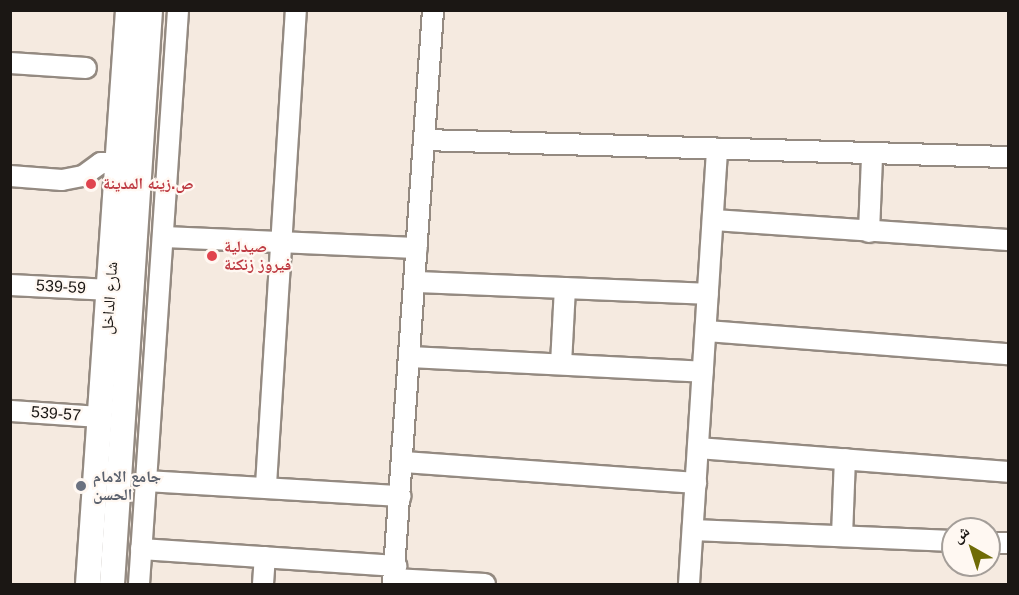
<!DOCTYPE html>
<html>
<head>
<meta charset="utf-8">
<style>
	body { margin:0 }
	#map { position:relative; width:1019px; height:595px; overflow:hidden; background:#f5eae0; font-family:Arial,"Noto Naskh Arabic",sans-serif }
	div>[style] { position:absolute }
	.roads { filter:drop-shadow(2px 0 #948a81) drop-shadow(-2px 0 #948a81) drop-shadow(0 2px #948a81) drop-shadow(0 -2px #948a81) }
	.minor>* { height:20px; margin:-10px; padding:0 10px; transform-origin:10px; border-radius:10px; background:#fff }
	.major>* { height:24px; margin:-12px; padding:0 12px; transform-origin:12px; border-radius:12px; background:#fff }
	.dots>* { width:16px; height:16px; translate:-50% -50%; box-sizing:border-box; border:3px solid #fff8f2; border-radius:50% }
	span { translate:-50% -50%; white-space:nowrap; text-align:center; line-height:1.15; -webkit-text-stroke:4.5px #fff8f2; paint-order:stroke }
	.health-label { font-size:16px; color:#be3a42; font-weight:700 }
	.left { translate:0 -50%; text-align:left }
	.street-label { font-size:16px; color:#1b1714 }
	.worship-label { font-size:16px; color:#5b616d; font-weight:700 }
	.frame { position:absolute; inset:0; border:12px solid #1b1714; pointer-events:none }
	.north { position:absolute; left:941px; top:517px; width:60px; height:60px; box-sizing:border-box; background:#fff8f2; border:2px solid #a49e99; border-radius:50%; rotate:321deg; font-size:16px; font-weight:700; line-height:24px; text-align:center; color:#1b1714 }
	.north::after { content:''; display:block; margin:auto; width:21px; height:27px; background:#6f6b06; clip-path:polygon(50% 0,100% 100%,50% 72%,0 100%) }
</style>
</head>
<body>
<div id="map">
	<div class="roads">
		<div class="minor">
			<div style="left:10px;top:63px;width:76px;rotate:3.8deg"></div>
			<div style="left:424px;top:140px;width:584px;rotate:1.67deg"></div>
			<div style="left:10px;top:176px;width:52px;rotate:4.4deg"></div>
			<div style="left:62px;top:180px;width:21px;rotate:-11deg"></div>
			<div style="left:83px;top:176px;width:22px;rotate:-36deg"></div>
			<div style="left:101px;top:163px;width:18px"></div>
			<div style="left:713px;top:220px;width:296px;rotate:3.9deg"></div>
			<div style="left:869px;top:232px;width:76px;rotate:-87.7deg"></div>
			<div style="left:163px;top:237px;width:254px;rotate:2.5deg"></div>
			<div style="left:415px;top:282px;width:293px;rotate:2.3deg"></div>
			<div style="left:10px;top:285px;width:101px;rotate:2.8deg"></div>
			<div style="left:707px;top:331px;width:302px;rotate:4.4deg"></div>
			<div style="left:410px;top:357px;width:293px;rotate:2.9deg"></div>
			<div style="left:561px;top:364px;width:76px;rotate:-87deg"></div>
			<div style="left:10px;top:411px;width:91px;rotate:3.8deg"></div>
			<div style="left:698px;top:448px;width:311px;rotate:4.4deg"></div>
			<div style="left:404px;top:462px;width:293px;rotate:4.1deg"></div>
			<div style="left:146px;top:481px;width:255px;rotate:3.4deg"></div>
			<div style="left:266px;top:485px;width:476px;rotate:-86.4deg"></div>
			<div style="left:693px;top:530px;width:260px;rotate:2.4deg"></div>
			<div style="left:842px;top:536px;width:77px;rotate:-87.8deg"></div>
			<div style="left:989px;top:543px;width:19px"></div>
			<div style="left:141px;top:549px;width:256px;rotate:3.8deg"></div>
			<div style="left:394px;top:579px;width:91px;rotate:3.1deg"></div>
			<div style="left:139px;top:584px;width:575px;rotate:-86.11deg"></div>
			<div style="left:263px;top:584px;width:27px;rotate:-86deg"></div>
			<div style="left:393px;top:584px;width:575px;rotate:-86.01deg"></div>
			<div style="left:689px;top:584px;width:436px;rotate:-86.3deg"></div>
		</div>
		<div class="major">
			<div style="left:88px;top:584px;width:575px;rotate:-86.01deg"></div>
			<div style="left:112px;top:584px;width:575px;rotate:-86.21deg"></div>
		</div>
	</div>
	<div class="dots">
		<div style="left:91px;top:184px;background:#e0444e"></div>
		<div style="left:212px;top:256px;background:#e0444e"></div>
		<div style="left:81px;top:486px;background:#6b7280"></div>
	</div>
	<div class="health-label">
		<span class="left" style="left:103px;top:184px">ص.زينه المدينة</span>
		<span class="left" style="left:224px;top:256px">صيدلية<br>فيروز زنكنة</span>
	</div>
	<div class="street-label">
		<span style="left:61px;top:287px;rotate:3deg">539-59</span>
		<span style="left:110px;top:298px;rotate:-86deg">شارع الداخل</span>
		<span style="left:56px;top:414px;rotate:4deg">539-57</span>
	</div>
	<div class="worship-label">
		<span class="left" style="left:93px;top:486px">جامع الامام<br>الحسن</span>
	</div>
	<div class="frame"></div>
	<div class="north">ش</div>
</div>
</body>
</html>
